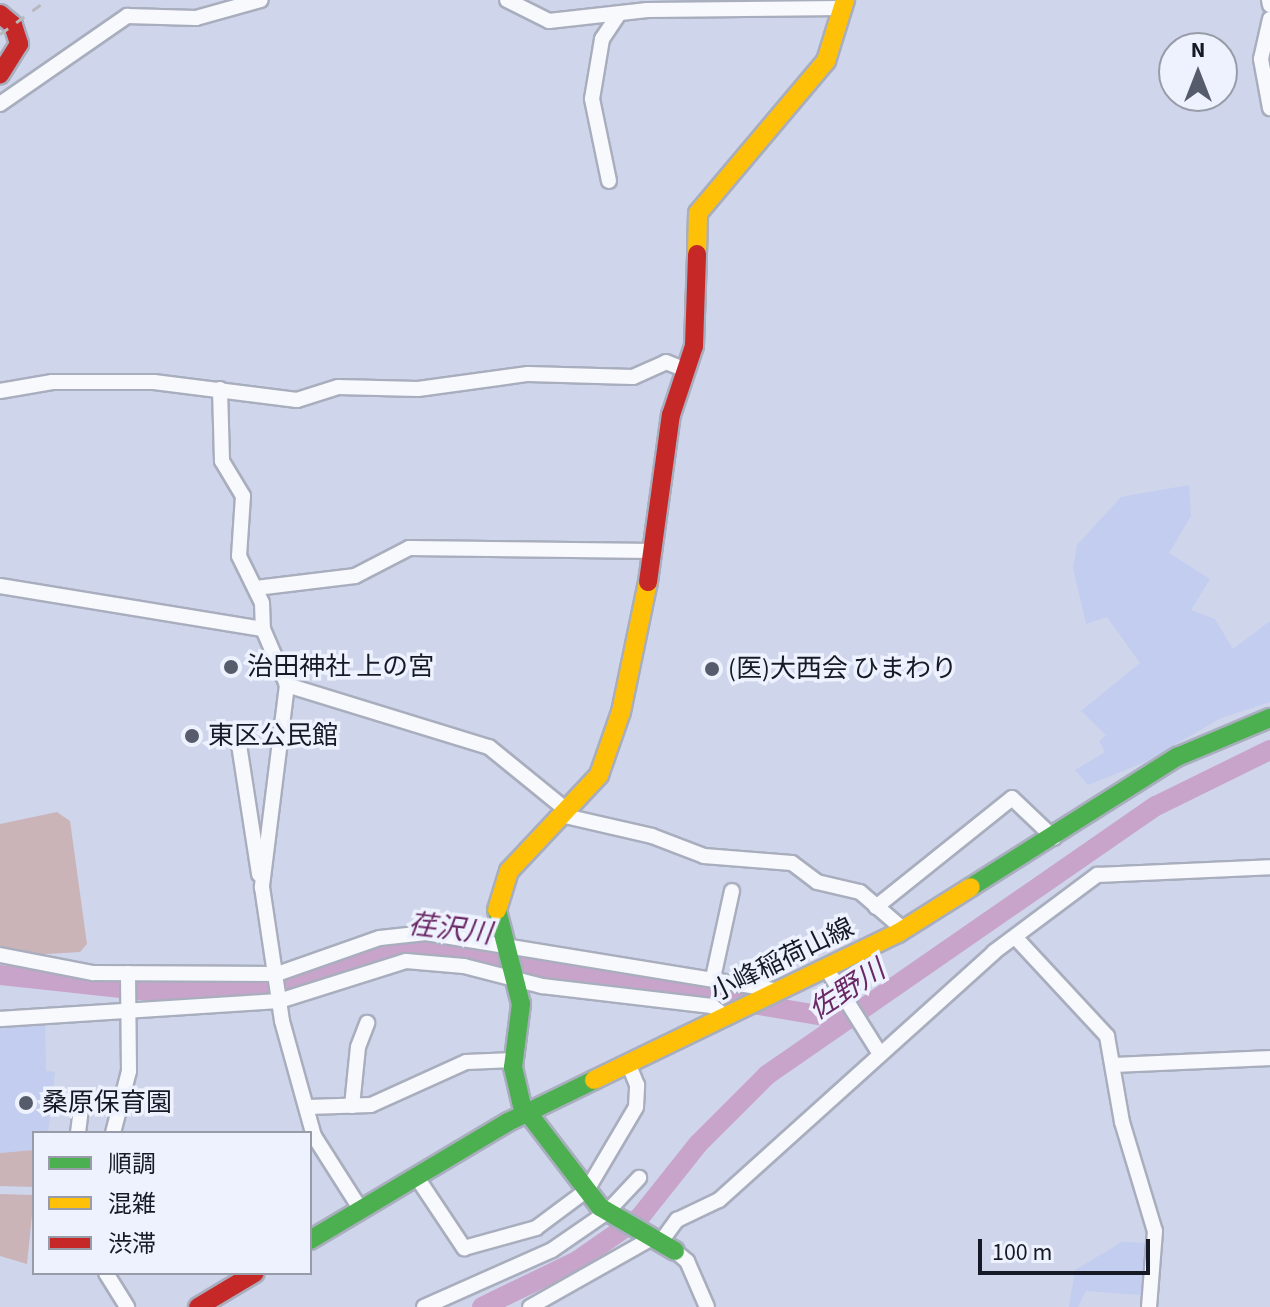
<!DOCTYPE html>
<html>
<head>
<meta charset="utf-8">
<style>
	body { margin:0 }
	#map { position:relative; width:1270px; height:1307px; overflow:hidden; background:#cfd6eb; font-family:"Source Sans 3","Noto Sans JP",sans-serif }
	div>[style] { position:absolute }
	.built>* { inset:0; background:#c2cdef }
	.green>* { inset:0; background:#cab4b8 }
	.river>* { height:20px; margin:-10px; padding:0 10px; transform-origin:10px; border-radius:10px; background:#c8a4cb }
	.roads { filter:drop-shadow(2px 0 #a9aebe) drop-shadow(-2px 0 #a9aebe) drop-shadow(0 2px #a9aebe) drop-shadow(0 -2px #a9aebe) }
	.street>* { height:14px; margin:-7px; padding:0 7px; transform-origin:7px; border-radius:7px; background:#f8f9fc }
	.fast>* { height:18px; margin:-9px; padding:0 9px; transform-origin:9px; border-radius:9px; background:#4caf50 }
	.slow>* { height:18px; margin:-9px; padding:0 9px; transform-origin:9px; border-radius:9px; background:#ffc107 }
	.jam>* { height:18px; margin:-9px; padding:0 9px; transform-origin:9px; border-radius:9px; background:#c62828 }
	.rail>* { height:3px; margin-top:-1.5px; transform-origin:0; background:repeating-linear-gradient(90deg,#b7b9be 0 10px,transparent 0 20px) }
	.dots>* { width:22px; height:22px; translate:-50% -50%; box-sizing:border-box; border:4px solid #eef2fe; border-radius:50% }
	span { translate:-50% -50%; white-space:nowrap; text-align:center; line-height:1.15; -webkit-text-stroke:7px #eef2fe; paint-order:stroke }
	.poi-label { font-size:26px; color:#161a27 }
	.left { translate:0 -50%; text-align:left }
	.street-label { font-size:26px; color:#161a27 }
	.water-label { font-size:28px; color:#6a2965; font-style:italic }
	.legend { position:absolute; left:32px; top:1131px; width:280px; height:144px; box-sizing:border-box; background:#eef2fe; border:2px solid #989ca8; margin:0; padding:10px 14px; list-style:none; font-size:24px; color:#161a27 }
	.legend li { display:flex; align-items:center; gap:16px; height:40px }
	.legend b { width:40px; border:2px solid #989ca8 }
	.north { position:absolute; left:1158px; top:32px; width:80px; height:80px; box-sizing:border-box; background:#eef2fe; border:2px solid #989ca8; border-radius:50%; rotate:0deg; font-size:22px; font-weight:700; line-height:32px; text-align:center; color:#161a27 }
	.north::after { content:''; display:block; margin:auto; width:28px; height:36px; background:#575c6c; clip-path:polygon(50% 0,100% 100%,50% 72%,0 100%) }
	.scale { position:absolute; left:978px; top:1239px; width:172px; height:36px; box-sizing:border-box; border:4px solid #161a27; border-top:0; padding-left:10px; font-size:24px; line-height:28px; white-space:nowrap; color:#161a27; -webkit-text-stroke:6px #eef2fe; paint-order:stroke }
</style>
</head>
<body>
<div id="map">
	<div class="built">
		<div style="clip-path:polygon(1189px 485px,1191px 516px,1169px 553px,1210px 579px,1191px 610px,1215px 619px,1233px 649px,1270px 621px,1270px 702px,1221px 718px,1145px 762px,1088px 785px,1075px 770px,1105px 752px,1099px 741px,1106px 735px,1081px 711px,1140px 663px,1107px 617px,1086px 624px,1073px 568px,1077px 545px,1121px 497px)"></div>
		<div style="clip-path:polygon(45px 1023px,46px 1071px,55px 1072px,48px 1133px,34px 1133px,34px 1150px,0 1153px,0 1025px)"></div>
		<div style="clip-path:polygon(1122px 1242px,1147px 1243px,1141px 1295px,1086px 1291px,1078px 1307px,1069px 1307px,1075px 1270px)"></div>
	</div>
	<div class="green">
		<div style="clip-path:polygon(57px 812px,70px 821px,87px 944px,80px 952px,31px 955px,0 950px,0 824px)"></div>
		<div style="clip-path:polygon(34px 1150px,34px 1187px,0 1186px,0 1153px)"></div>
		<div style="clip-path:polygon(0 1194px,34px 1195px,27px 1264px,0 1256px)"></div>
	</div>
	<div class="river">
		<div style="left:0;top:975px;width:138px;rotate:6.2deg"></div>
		<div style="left:137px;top:990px;width:129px"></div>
		<div style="left:266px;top:990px;width:126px;rotate:-18.4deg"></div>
		<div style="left:386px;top:950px;width:30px;rotate:-6deg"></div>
		<div style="left:416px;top:947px;width:437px;rotate:9.6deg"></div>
		<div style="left:482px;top:1307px;width:106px;rotate:-25.8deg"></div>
		<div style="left:577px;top:1261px;width:77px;rotate:-34.9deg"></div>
		<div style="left:640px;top:1217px;width:93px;rotate:-51.5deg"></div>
		<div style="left:698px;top:1144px;width:98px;rotate:-45deg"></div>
		<div style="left:767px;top:1075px;width:473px;rotate:-34.7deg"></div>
		<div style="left:1156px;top:806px;width:127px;rotate:-26.2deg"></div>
	</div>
	<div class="roads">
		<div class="street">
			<div style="left:507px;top:0;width:47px;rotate:26.6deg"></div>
			<div style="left:549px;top:21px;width:99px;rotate:-6.4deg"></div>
			<div style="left:647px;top:10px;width:196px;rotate:-0.6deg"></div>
			<div style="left:1269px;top:0;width:5px;rotate:79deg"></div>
			<div style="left:1270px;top:19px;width:41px;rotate:102.7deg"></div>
			<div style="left:1261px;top:59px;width:50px;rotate:79.6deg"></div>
			<div style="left:0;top:104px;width:155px;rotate:-34.7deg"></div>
			<div style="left:127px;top:16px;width:69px;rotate:1.7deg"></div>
			<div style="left:196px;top:18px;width:67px;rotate:-15.5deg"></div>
			<div style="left:609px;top:181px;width:84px;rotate:-101.7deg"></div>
			<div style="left:592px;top:99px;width:61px;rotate:-80.5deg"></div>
			<div style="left:602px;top:39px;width:30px;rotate:-56deg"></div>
			<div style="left:220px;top:389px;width:72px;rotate:88.4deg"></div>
			<div style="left:222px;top:461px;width:41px;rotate:59deg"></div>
			<div style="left:243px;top:496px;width:60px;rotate:93.8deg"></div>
			<div style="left:239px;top:556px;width:52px;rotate:63.9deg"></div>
			<div style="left:262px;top:603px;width:26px;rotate:88deg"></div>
			<div style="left:263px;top:629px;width:61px;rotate:66.8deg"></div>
			<div style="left:287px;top:685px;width:204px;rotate:97.1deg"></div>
			<div style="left:262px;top:887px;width:135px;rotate:81.5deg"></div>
			<div style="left:282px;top:1021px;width:119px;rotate:74.5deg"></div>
			<div style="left:314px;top:1136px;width:88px;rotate:57.6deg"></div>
			<div style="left:0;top:391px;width:53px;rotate:-9.8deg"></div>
			<div style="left:52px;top:382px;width:102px"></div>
			<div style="left:154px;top:382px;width:144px;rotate:7.2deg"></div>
			<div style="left:297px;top:400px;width:43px;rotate:-17.6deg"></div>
			<div style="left:338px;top:387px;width:80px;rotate:1.4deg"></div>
			<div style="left:418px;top:389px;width:111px;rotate:-7.8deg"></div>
			<div style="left:528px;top:374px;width:105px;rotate:1.6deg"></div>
			<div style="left:633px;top:377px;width:36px;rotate:-24deg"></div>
			<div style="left:666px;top:362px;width:22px;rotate:22deg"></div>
			<div style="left:0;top:586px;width:266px;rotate:9.3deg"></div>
			<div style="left:256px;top:588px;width:100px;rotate:-6.9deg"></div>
			<div style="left:355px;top:576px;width:61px;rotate:-27.4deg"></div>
			<div style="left:409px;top:548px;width:245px;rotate:0.7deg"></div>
			<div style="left:287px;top:685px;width:211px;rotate:17.1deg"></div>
			<div style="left:489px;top:747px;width:103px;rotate:39.1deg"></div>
			<div style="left:238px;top:738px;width:138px;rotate:81.2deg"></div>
			<div style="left:565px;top:816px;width:89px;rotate:12.9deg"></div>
			<div style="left:652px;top:836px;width:56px;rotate:21deg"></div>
			<div style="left:704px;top:856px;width:88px;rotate:4.5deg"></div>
			<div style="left:792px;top:863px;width:31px;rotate:37deg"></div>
			<div style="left:817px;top:882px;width:44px;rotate:13.1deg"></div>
			<div style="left:860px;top:892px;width:58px;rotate:40.8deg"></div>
			<div style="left:876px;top:907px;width:174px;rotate:-38.7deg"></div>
			<div style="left:1012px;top:798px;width:58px;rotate:43.6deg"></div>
			<div style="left:1016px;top:938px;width:134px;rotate:47.1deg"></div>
			<div style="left:1107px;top:1036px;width:87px;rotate:80.1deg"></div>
			<div style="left:1122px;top:1122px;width:114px;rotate:73.2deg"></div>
			<div style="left:1155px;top:1231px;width:76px;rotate:94.5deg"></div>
			<div style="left:0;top:955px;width:95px;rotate:11deg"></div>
			<div style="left:93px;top:973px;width:184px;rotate:0.3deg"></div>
			<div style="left:277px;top:974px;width:109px;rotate:-19.3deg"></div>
			<div style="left:380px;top:938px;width:46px;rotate:-6.2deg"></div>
			<div style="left:426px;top:933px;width:354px;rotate:9.3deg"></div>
			<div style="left:826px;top:968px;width:102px;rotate:57.9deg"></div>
			<div style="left:713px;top:978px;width:89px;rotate:-77.7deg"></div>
			<div style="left:0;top:1019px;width:280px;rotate:-3.7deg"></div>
			<div style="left:279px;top:1001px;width:133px;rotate:-17.5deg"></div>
			<div style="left:406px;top:961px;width:58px;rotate:4.9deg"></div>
			<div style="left:464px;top:966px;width:81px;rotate:14.4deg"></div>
			<div style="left:542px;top:986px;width:171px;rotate:6.7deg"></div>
			<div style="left:712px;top:1006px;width:18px;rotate:38deg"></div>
			<div style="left:1115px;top:1065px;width:155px;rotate:-2.6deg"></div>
			<div style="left:352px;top:1106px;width:59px;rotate:-84.2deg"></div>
			<div style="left:358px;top:1047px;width:26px;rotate:-69deg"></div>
			<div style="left:307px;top:1107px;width:64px;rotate:-1.8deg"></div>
			<div style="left:371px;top:1105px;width:104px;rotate:-24.4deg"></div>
			<div style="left:466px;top:1062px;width:48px;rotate:-2.4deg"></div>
			<div style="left:78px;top:1133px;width:34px;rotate:-83deg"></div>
			<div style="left:113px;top:1133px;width:64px;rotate:-75.5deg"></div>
			<div style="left:129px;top:1071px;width:98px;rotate:-90.6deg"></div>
			<div style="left:416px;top:1176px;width:87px;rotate:56.3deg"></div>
			<div style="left:464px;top:1248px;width:75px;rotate:-15.5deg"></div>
			<div style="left:536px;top:1228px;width:64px;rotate:-36.7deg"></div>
			<div style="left:587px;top:1190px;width:96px;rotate:-59.4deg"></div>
			<div style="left:636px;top:1107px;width:22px;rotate:-87deg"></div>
			<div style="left:637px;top:1085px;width:24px;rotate:-112deg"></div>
			<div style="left:660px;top:1243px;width:29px;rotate:-54deg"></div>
			<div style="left:677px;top:1220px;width:47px;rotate:-25.5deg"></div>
			<div style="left:719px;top:1200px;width:370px;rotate:-42deg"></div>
			<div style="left:994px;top:952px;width:129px;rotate:-36.8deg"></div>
			<div style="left:1097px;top:875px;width:173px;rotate:-2.6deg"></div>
			<div style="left:675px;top:1251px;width:16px;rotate:40deg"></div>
			<div style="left:687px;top:1261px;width:50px;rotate:66.5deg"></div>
			<div style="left:106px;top:1273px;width:40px;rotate:58deg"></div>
			<div style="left:424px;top:1307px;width:140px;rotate:-24deg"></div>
			<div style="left:552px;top:1250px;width:67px;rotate:-34.6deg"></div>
			<div style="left:607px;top:1212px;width:47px;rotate:-46.7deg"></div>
			<div style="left:530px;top:1307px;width:140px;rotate:-29.5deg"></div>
		</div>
		<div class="fast">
			<div style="left:971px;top:887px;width:244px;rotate:-32.3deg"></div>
			<div style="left:1177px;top:757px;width:101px;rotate:-22.8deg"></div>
			<div style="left:497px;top:910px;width:97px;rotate:75.7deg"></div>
			<div style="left:521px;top:1004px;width:64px;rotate:97.2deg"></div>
			<div style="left:513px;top:1067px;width:39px;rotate:77deg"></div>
			<div style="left:522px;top:1105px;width:128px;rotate:52.6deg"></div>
			<div style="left:600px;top:1207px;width:87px;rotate:30.4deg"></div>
			<div style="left:310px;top:1240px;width:230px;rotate:-30.8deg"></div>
			<div style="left:508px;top:1122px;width:96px;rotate:-26deg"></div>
		</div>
		<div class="slow">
			<div style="left:697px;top:254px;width:41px;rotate:-88.6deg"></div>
			<div style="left:698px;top:213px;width:199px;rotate:-49.9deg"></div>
			<div style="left:826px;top:61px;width:64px;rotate:-72.7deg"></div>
			<div style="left:497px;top:910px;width:41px;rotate:-72.9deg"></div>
			<div style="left:509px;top:871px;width:132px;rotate:-46.8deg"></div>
			<div style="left:599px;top:775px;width:67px;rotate:-70.8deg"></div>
			<div style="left:621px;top:712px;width:133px;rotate:-78.3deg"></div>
			<div style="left:594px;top:1080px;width:338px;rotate:-25.8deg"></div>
			<div style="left:898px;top:933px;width:86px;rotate:-32.2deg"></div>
		</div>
		<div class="jam">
			<div style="left:0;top:14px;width:17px;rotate:40deg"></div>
			<div style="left:13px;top:25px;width:20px;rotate:72deg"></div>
			<div style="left:19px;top:44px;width:36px;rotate:122deg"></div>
			<div style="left:648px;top:582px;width:169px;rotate:-82.2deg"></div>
			<div style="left:671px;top:415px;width:73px;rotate:-71.6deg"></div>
			<div style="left:694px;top:346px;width:92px;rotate:-88.1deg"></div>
			<div style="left:198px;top:1307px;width:66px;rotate:-30.8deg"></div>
		</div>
	</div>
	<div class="rail">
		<div style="left:0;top:34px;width:58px;rotate:-35.9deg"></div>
	</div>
	<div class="dots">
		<div style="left:231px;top:667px;background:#575c6c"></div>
		<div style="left:712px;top:669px;background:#575c6c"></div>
		<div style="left:192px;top:736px;background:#575c6c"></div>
		<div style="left:26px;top:1103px;background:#575c6c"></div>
	</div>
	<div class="poi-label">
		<span class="left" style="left:247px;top:667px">治田神社 上の宮</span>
		<span class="left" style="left:728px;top:669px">(医)大西会 ひまわり</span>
		<span class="left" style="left:208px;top:736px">東区公民館</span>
		<span class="left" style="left:42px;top:1103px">桑原保育園</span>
	</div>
	<div class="street-label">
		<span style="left:782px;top:960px;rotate:-26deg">小峰稲荷山線</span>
	</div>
	<div class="water-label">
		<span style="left:450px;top:929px;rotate:7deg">荏沢川</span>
		<span style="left:847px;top:990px;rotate:-33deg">佐野川</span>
	</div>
	<ul class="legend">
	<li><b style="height:10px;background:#4caf50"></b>順調</li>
	<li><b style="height:10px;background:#ffc107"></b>混雑</li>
	<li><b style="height:10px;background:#c62828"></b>渋滞</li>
	</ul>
	<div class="north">N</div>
	<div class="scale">100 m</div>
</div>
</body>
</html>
